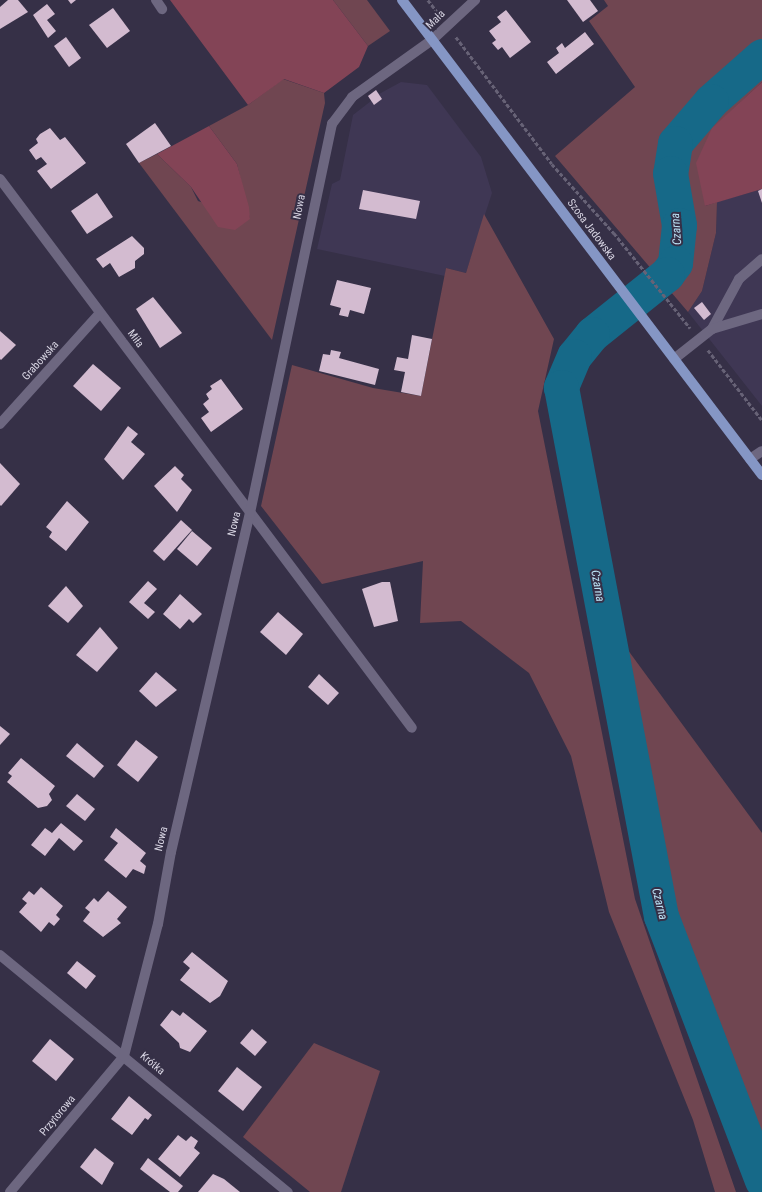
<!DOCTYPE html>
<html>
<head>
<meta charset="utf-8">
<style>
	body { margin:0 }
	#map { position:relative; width:762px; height:1192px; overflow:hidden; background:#363047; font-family:"Roboto Condensed",sans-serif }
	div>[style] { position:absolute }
	.built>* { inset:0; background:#3f3754 }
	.green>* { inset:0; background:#704651 }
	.forest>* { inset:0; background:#834456 }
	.river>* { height:35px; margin:-17.5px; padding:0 17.5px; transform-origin:17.5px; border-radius:17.5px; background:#166988 }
	.building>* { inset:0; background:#d3bbd0 }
	.path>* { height:2.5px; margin-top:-1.25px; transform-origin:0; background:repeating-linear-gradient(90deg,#676276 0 4px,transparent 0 6px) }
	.minor>* { height:10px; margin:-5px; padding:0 5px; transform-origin:5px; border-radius:5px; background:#6d6780 }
	.major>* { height:10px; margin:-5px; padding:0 5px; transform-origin:5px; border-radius:5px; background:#8596c5 }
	span { translate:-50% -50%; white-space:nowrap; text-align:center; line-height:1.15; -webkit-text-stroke:4px #363047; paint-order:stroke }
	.street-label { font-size:11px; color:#d8d5e3 }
	.water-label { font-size:12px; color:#bbe1f4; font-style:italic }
</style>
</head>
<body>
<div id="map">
	<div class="built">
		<div style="clip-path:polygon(401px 82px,427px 85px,481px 157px,492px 193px,466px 273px,446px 268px,445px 276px,317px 249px,332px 184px,340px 180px,353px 115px,371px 101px,368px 96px,376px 90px,379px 94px)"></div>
		<div style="clip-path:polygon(762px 189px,762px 406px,688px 312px,702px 291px,716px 233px,717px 202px)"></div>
	</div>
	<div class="green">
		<div style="clip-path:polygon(333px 0,367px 0,390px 31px,368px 46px)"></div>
		<div style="clip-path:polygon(604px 0,762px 0,762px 82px,713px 128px,705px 206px,717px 202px,716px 233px,702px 291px,688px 312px,555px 156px,635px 87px,589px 21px,608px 6px)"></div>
		<div style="clip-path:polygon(283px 79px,324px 93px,325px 103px,272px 340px,139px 163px,157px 154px,191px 187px,198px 201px,250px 219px,237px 164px,209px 126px,248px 105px)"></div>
		<div style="clip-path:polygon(484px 214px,554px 339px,538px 411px,635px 899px,736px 1192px,715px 1192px,693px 1120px,609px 912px,571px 756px,529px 673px,461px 621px,420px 623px,423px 561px,322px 584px,261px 506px,292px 365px,373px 388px,421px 396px,446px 268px,466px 273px)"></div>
		<div style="clip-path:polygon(611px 627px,762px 833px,762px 1152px,670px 914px)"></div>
		<div style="clip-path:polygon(314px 1043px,380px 1071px,341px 1192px,310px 1192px,243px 1137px)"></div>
	</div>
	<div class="forest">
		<div style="clip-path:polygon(170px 0,333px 0,368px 46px,359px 67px,324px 93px,284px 79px,248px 105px)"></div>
		<div style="clip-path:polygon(762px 82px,762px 189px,705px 206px,696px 163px,712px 128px)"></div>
		<div style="clip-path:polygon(209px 126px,237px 164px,249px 207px,250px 219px,235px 230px,218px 227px,191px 187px,157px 154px)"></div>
	</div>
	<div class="river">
		<div style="left:762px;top:56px;width:68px;rotate:138.6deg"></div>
		<div style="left:711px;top:101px;width:55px;rotate:130.6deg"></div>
		<div style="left:675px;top:143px;width:30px;rotate:99deg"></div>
		<div style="left:670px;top:173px;width:53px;rotate:80.2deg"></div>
		<div style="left:679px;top:225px;width:38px;rotate:96deg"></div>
		<div style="left:675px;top:263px;width:14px;rotate:126deg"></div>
		<div style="left:667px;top:274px;width:96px;rotate:141.3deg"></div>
		<div style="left:592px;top:334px;width:28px;rotate:129deg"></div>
		<div style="left:574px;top:356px;width:34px;rotate:113deg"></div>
		<div style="left:561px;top:387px;width:538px;rotate:79.3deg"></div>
		<div style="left:661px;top:916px;width:283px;rotate:69.1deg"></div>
	</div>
	<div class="building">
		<div style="clip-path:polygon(8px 0,18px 0,28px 12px,0 29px,0 7px)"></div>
		<div style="clip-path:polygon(68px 0,76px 0,71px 4px)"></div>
		<div style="clip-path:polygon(567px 0,590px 0,598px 11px,583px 22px)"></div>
		<div style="clip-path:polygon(47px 4px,55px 14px,47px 20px,56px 31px,48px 38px,33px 15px)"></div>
		<div style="clip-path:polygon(113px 8px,130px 31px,107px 48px,89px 25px)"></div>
		<div style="clip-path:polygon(506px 10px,531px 42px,510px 58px,502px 47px,498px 50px,492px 43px,496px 40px,489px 31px,501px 22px,497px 17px)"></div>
		<div style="clip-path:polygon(585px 32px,594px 44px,556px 74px,547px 62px,559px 53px,556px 48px,562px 43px,565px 48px)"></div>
		<div style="clip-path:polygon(66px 37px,81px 58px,69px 67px,54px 46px)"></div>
		<div style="clip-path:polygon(376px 90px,382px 99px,374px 105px,368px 96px)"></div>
		<div style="clip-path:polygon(155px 123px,171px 146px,139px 163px,126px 144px)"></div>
		<div style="clip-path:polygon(50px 128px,60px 140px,65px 137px,86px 163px,51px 189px,37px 171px,47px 164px,41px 157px,36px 160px,29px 150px,38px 143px,36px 139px,40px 134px)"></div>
		<div style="clip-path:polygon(762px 189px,762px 203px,758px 191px)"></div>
		<div style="clip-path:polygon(363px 190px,420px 201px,416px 219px,359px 209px)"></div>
		<div style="clip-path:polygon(97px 193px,113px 217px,87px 234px,71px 211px)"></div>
		<div style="clip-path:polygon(132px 236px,144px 248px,144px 254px,135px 261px,135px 268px,119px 277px,110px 263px,103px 268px,96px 259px)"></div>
		<div style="clip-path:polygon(337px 280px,371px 288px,364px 314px,350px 310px,348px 317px,339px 315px,341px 308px,330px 305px)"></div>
		<div style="clip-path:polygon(153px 297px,182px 333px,160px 348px,136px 309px)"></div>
		<div style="clip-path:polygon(702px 302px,711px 314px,704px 320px,694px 308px)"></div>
		<div style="clip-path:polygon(0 331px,16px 345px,1px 360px,0 359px)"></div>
		<div style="clip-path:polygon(412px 335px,432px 339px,421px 396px,401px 392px,405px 372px,394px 370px,397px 357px,408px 359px)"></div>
		<div style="clip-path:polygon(331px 350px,341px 352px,339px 358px,379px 369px,375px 385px,319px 371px,323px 354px,330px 355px)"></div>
		<div style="clip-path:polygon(93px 364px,121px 388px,101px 411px,73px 386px)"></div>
		<div style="clip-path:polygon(221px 379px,243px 409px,211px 432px,201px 418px,209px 412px,203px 404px,209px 399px,206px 394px,212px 389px,210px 386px)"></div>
		<div style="clip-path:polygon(128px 426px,138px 434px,131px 442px,145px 454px,123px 480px,104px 459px)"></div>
		<div style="clip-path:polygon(0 463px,20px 484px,1px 506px,0 505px)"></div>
		<div style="clip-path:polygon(175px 466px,184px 475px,181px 479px,192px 490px,177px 512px,154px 486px)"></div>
		<div style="clip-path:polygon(67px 501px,89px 522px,66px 551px,49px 537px,52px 532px,46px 527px)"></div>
		<div style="clip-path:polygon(181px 520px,192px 530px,164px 561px,153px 551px)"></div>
		<div style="clip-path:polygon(192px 531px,212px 548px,197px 566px,177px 549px)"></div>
		<div style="clip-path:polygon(148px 581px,157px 589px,144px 603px,155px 612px,148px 619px,129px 602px)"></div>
		<div style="clip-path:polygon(382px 582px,390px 582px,398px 621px,374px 627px,362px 589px)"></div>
		<div style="clip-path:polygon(66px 586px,83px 606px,68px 623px,48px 606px)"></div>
		<div style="clip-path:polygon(180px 594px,202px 614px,193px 623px,189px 619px,180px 629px,163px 614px)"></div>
		<div style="clip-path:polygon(278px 612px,303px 634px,286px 655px,260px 632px)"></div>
		<div style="clip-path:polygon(100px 627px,118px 648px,97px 672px,76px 655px)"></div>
		<div style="clip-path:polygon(156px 672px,177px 690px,156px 707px,139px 691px)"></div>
		<div style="clip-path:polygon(319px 674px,339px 693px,328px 705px,308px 687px)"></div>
		<div style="clip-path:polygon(0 726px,10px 734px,0 745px)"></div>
		<div style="clip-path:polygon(136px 740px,158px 757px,138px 782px,117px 765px)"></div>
		<div style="clip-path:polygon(77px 743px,104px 766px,94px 778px,66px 756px)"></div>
		<div style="clip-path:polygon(21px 758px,55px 786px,49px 794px,52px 800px,47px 806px,38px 808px,7px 782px,12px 776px,8px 773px)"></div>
		<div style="clip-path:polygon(77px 794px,95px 809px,85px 821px,66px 806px)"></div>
		<div style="clip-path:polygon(61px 823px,83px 841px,74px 851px,59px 838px,45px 856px,31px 845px,45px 828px,52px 833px)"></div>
		<div style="clip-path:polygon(116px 828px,146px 853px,140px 861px,146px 866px,144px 874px,133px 869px,126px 878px,104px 860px,118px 843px,110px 837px)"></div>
		<div style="clip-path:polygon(41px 887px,63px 906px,56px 915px,60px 919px,54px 926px,49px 922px,41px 932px,19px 912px,27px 903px,22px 899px,29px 891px,34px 895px)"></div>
		<div style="clip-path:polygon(108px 891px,127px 907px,117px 919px,121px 923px,103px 937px,83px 921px,90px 912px,85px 908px,94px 898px,98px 902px)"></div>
		<div style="clip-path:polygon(192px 952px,228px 981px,220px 996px,210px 1003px,180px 980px,190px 968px,183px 962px)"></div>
		<div style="clip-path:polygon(77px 961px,96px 976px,86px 989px,67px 973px)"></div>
		<div style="clip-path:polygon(172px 1010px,180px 1016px,183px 1012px,207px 1031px,190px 1052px,180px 1048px,179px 1043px,160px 1025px)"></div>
		<div style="clip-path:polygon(252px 1029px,267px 1042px,255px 1056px,240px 1043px)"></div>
		<div style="clip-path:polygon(50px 1039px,74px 1059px,56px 1081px,32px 1061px)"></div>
		<div style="clip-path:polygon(237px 1067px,262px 1087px,243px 1111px,218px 1091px)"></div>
		<div style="clip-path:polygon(129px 1096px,152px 1115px,148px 1120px,145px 1118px,132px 1135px,111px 1119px)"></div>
		<div style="clip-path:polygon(178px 1135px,186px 1141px,191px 1136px,198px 1141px,194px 1148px,200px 1153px,180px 1177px,158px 1159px)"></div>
		<div style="clip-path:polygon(95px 1148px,114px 1163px,102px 1185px,80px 1167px)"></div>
		<div style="clip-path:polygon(148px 1158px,183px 1186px,178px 1192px,170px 1192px,140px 1169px)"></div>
		<div style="clip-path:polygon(213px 1174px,224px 1179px,240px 1192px,198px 1192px)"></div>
	</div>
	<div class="path">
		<div style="left:428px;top:0;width:18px;rotate:52deg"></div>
		<div style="left:456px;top:37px;width:159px;rotate:52.9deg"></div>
		<div style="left:552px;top:164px;width:93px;rotate:48.1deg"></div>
		<div style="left:614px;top:233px;width:122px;rotate:51.3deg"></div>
		<div style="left:708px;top:350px;width:88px;rotate:52.4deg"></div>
	</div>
	<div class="minor">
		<div style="left:156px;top:0;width:11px;rotate:56deg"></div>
		<div style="left:0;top:179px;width:686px;rotate:53.11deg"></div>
		<div style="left:712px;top:329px;width:57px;rotate:-61.6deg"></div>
		<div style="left:739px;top:279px;width:30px;rotate:-41deg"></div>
		<div style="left:674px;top:359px;width:48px;rotate:-38.3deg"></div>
		<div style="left:712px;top:329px;width:52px;rotate:-16.7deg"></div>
		<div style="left:0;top:424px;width:149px;rotate:-48deg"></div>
		<div style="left:750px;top:459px;width:14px;rotate:-34deg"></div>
		<div style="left:0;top:955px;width:373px;rotate:39.5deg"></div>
		<div style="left:10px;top:1192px;width:177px;rotate:-50deg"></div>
		<div style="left:124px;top:1056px;width:136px;rotate:-75.6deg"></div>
		<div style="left:158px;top:924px;width:73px;rotate:-79.8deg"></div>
		<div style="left:171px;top:852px;width:348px;rotate:-76.9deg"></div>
		<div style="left:250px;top:513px;width:398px;rotate:-78.1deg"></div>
		<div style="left:332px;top:124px;width:34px;rotate:-53deg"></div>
		<div style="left:352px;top:97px;width:98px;rotate:-35.5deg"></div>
		<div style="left:432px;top:40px;width:59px;rotate:-42.9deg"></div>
	</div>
	<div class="major">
		<div style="left:402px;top:0;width:596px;rotate:52.84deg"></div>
	</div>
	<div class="street-label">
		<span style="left:436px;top:20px;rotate:-45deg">Mała</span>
		<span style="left:300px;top:207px;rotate:-79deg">Nowa</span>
		<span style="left:591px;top:230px;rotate:53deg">Szosa Jadowska</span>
		<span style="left:135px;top:339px;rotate:53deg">Miła</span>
		<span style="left:41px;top:361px;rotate:-48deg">Grabowska</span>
		<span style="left:235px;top:524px;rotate:-77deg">Nowa</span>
		<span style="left:162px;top:839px;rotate:-77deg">Nowa</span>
		<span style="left:152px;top:1064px;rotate:40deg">Krótka</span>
		<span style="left:58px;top:1116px;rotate:-50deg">Przytorowa</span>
	</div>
	<div class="water-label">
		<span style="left:677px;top:229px;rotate:-94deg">Czarna</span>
		<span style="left:597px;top:586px;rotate:80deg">Czarna</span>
		<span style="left:659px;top:904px;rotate:76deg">Czarna</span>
	</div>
</div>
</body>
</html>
